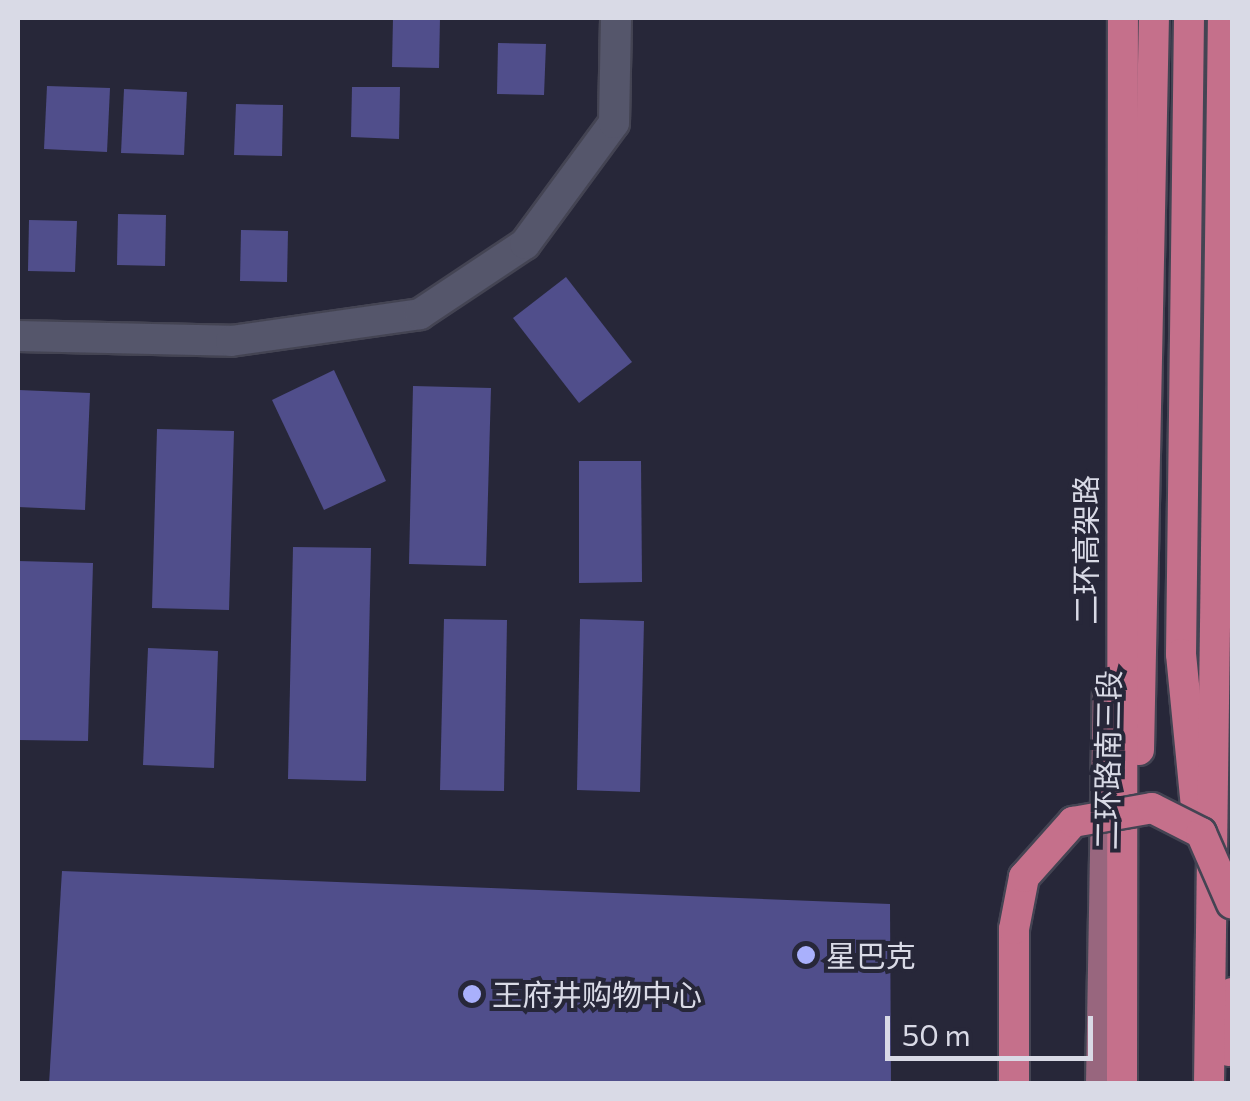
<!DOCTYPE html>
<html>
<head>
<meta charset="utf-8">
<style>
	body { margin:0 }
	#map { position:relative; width:1250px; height:1101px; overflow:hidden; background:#272739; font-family:Commissioner,"Noto Sans SC",sans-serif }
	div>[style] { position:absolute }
	.building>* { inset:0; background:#504e8b }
	.roads { filter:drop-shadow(2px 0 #444453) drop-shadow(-2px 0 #444453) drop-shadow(0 2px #444453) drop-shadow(0 -2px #444453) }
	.minor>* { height:30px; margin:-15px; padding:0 15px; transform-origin:15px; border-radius:15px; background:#55566b }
	.major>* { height:30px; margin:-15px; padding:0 15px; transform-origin:15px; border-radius:15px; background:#98667e }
	.highway>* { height:30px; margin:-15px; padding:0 15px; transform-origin:15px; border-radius:15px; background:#c5708b }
	.bridges { filter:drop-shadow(2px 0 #444453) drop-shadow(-2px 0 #444453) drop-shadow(0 2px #444453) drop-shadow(0 -2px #444453) }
	.highway-bridge>* { height:30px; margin:-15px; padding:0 15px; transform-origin:15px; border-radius:15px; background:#c5708b }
	.dots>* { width:28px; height:28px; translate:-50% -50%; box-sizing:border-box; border:5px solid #272739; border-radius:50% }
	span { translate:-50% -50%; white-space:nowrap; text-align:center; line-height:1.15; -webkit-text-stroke:8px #272739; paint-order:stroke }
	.street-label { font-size:30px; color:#d9dae6 }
	.poi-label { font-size:30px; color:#d9dae6 }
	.left { translate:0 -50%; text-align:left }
	.frame { position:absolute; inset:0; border:20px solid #d9dae6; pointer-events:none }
	.scale { position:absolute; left:885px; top:1016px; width:208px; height:45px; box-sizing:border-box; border:5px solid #d9dae6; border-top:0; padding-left:12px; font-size:30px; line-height:35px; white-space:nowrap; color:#d9dae6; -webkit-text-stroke:8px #272739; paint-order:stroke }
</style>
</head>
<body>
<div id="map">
	<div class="building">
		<div style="clip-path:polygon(393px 18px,440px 18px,439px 68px,392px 67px)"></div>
		<div style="clip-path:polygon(498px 43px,546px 44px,544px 95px,497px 94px)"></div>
		<div style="clip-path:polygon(47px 86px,110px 88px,107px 152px,44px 149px)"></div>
		<div style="clip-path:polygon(352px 87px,400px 87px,399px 139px,351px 137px)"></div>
		<div style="clip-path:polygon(124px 89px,187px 92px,184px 155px,121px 153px)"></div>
		<div style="clip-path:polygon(236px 104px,283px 105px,282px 156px,234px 155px)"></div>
		<div style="clip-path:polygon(118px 214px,166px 215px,165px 266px,117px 265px)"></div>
		<div style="clip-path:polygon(29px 220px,77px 221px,75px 272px,28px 271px)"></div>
		<div style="clip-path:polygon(241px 230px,288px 231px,287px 282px,240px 281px)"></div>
		<div style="clip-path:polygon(566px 277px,632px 362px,579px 403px,513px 318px)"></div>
		<div style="clip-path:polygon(334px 370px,386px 481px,324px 510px,272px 400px)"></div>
		<div style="clip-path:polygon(413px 386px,491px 388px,486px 566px,409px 564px)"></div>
		<div style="clip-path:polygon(19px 390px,90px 393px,85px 510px,18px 507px)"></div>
		<div style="clip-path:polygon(157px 429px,234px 431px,229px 610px,152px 608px)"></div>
		<div style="clip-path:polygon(579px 461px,641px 461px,642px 582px,579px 583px)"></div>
		<div style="clip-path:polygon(293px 547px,371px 548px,366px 781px,288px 779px)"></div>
		<div style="clip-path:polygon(18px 561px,93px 563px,88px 741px,18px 740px)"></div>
		<div style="clip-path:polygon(444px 619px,507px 620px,504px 791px,440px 790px)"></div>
		<div style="clip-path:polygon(580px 619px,644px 621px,640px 792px,577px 790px)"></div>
		<div style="clip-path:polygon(148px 648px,218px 651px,214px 768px,143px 765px)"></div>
		<div style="clip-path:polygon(62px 871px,890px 904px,891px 1084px,49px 1084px)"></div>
	</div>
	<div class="roads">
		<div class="minor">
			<div style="left:18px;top:336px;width:213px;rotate:1.3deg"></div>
			<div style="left:231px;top:341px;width:191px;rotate:-8.1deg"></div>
			<div style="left:420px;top:314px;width:126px;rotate:-33.7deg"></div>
			<div style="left:525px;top:244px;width:150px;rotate:-53.7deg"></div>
			<div style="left:614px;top:123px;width:105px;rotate:-88.9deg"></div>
		</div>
		<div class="major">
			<div style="left:1101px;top:1084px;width:389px;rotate:-89deg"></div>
		</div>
		<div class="highway">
			<div style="left:1189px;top:18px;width:636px;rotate:90.72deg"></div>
			<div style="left:1181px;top:654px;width:163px;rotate:84.4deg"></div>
			<div style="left:1139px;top:750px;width:732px;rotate:-88.83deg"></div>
			<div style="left:1229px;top:1051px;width:58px;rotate:-87deg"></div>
			<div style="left:1122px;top:1084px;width:1066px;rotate:-89.95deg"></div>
			<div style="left:1209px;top:1084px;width:1066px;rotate:-89.25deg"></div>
		</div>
	</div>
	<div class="bridges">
		<div class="highway-bridge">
			<div style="left:1014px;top:1084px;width:155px;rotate:-90deg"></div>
			<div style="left:1014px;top:929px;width:53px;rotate:-79.1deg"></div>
			<div style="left:1024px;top:877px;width:74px;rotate:-48.3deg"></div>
			<div style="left:1073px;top:822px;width:80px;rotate:-10deg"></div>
			<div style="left:1152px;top:808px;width:55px;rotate:27deg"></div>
			<div style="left:1201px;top:833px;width:77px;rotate:66.4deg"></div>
		</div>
	</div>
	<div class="dots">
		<div style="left:806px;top:955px;background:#a9b0fc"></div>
		<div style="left:472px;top:994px;background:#a9b0fc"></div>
	</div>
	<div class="street-label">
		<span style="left:1085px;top:550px;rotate:-90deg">二环高架路</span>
		<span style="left:1107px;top:760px;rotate:-89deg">二环路南三段</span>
	</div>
	<div class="poi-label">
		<span class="left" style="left:826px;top:955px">星巴克</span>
		<span class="left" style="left:492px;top:994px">王府井购物中心</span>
	</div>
	<div class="frame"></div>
	<div class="scale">50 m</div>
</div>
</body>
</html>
